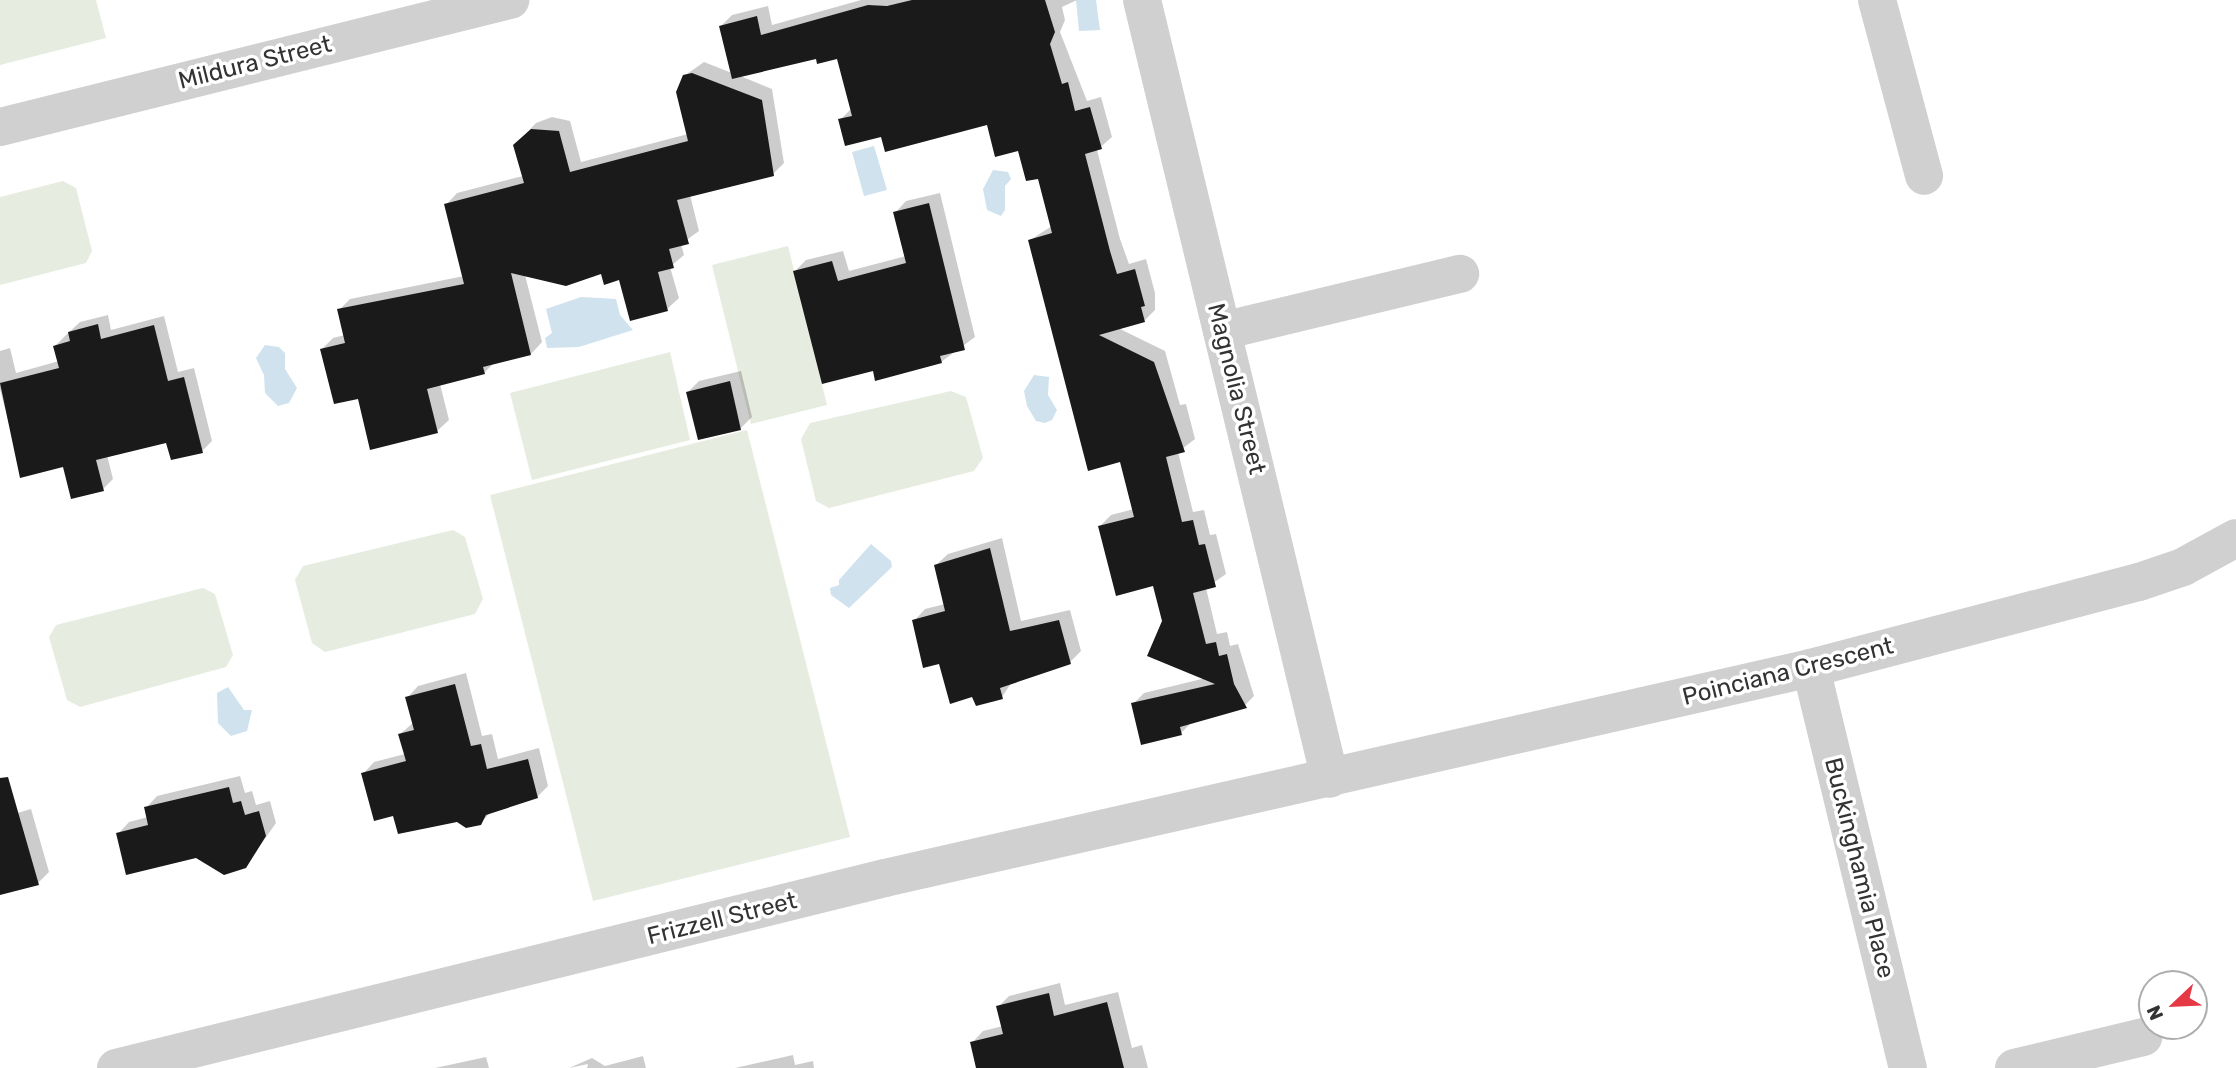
<!DOCTYPE html>
<html>
<head>
<meta charset="utf-8">
<style>
	body { margin:0 }
	#map { position:relative; width:2236px; height:1068px; overflow:hidden; background:#fff; font-family:Rubik,sans-serif }
	div>[style] { position:absolute }
	.green>* { inset:0; background:#e6ecdf }
	.water>* { inset:0; background:#cfe2ee }
	.shadow>* { inset:0; background:#0003 }
	.building>* { inset:0; background:#1a1a1a }
	.minor>* { height:38px; margin:-19px; padding:0 19px; transform-origin:19px; border-radius:19px; background:#d0d0d0 }
	span { translate:-50% -50%; white-space:nowrap; text-align:center; line-height:1.15; -webkit-text-stroke:7px #fff; paint-order:stroke }
	.street-label { font-size:24px; color:#333 }
	.north { position:absolute; left:2138px; top:970px; width:70px; height:70px; box-sizing:border-box; background:#fff; border:2px solid #adadad; border-radius:50%; rotate:247deg; font-size:19px; font-weight:700; line-height:28px; text-align:center; color:#333 }
	.north::after { content:''; display:block; margin:auto; width:24px; height:32px; background:#e63946; clip-path:polygon(50% 0,100% 100%,50% 72%,0 100%) }
</style>
</head>
<body>
<div id="map">
	<div class="green">
		<div style="clip-path:polygon(0 0,96px 0,106px 38px,0 65px)"></div>
		<div style="clip-path:polygon(63px 181px,76px 188px,92px 251px,86px 263px,0 285px,0 197px)"></div>
		<div style="clip-path:polygon(788px 246px,827px 405px,751px 424px,712px 265px)"></div>
		<div style="clip-path:polygon(670px 352px,690px 440px,532px 480px,510px 393px)"></div>
		<div style="clip-path:polygon(951px 391px,966px 397px,983px 458px,974px 471px,829px 508px,816px 501px,801px 439px,810px 423px)"></div>
		<div style="clip-path:polygon(747px 430px,850px 837px,593px 901px,490px 495px)"></div>
		<div style="clip-path:polygon(453px 530px,465px 537px,483px 599px,475px 614px,325px 652px,312px 643px,295px 580px,303px 566px)"></div>
		<div style="clip-path:polygon(203px 588px,215px 594px,233px 655px,226px 667px,80px 707px,67px 700px,49px 637px,56px 625px)"></div>
	</div>
	<div class="water">
		<div style="clip-path:polygon(1076px 0,1096px 0,1100px 30px,1079px 31px)"></div>
		<div style="clip-path:polygon(874px 146px,887px 190px,864px 196px,852px 152px)"></div>
		<div style="clip-path:polygon(993px 170px,1008px 172px,1011px 179px,1005px 186px,1005px 210px,1001px 216px,987px 210px,983px 189px)"></div>
		<div style="clip-path:polygon(581px 297px,616px 299px,620px 315px,633px 330px,579px 347px,547px 348px,545px 338px,552px 333px,546px 309px)"></div>
		<div style="clip-path:polygon(265px 345px,279px 347px,285px 353px,285px 369px,297px 388px,289px 403px,278px 406px,265px 393px,264px 375px,256px 358px)"></div>
		<div style="clip-path:polygon(1034px 375px,1049px 377px,1048px 395px,1057px 410px,1052px 420px,1045px 423px,1036px 421px,1027px 406px,1024px 391px)"></div>
		<div style="clip-path:polygon(871px 544px,891px 561px,892px 567px,849px 608px,831px 595px,830px 588px,839px 585px,839px 580px)"></div>
		<div style="clip-path:polygon(228px 687px,244px 710px,252px 710px,247px 731px,231px 736px,218px 723px,217px 693px)"></div>
	</div>
	<div class="shadow">
		<div style="clip-path:polygon(861px 0,1077px 0,1062px 7px,1065px 20px,1060px 32px,1087px 101px,1101px 97px,1112px 137px,1097px 150px,1120px 239px,1129px 264px,1146px 259px,1155px 293px,1155px 310px,1144px 321px,1118px 328px,1165px 351px,1180px 405px,1186px 404px,1195px 439px,1178px 452px,1193px 512px,1204px 510px,1210px 535px,1216px 534px,1226px 574px,1206px 588px,1217px 634px,1227px 632px,1230px 646px,1238px 644px,1254px 696px,1243px 707px,1191px 723px,1181px 733px,1133px 704px,1144px 693px,1206px 678px,1163px 622px,1155px 584px,1100px 526px,1111px 515px,1134px 509px,1121px 460px,1030px 240px,1052px 226px,1039px 177px,1019px 149px,988px 123px,882px 134px,840px 120px,852px 108px,838px 57px,817px 57px,738px 75px,772px 89px,784px 163px,773px 174px,690px 195px,699px 231px,681px 244px,684px 255px,670px 267px,679px 298px,667px 309px,621px 278px,602px 272px,525px 275px,542px 342px,531px 354px,494px 363px,484px 373px,440px 384px,449px 420px,437px 431px,359px 397px,322px 349px,333px 338px,345px 335px,339px 310px,350px 299px,464px 276px,446px 205px,457px 193px,523px 176px,515px 145px,536px 123px,552px 117px,570px 121px,581px 162px,688px 134px,684px 76px,704px 62px,732px 73px,721px 26px,732px 15px,768px 6px,772px 25px)"></div>
		<div style="clip-path:polygon(940px 193px,975px 337px,941px 362px,874px 369px,795px 271px,806px 260px,843px 251px,849px 271px,906px 256px,895px 213px,906px 201px)"></div>
		<div style="clip-path:polygon(108px 315px,111px 330px,164px 316px,178px 372px,194px 368px,212px 441px,202px 451px,167px 441px,107px 455px,113px 479px,103px 489px,65px 465px,22px 476px,0 389px,0 351px,10px 348px,16px 373px,59px 361px,55px 346px,65px 336px,80px 322px)"></div>
		<div style="clip-path:polygon(741px 371px,752px 417px,740px 429px,688px 392px,699px 381px)"></div>
		<div style="clip-path:polygon(1002px 538px,1021px 621px,1070px 610px,1081px 651px,1070px 662px,1012px 682px,1002px 697px,974px 695px,940px 662px,914px 621px,925px 609px,945px 604px,936px 565px,948px 554px)"></div>
		<div style="clip-path:polygon(466px 673px,482px 736px,492px 734px,498px 759px,539px 748px,548px 786px,537px 797px,492px 811px,480px 823px,394px 814px,363px 774px,374px 762px,405px 754px,400px 734px,413px 723px,407px 698px,418px 686px)"></div>
		<div style="clip-path:polygon(240px 776px,245px 793px,252px 791px,256px 805px,270px 801px,276px 823px,245px 867px,118px 834px,129px 822px,148px 817px,146px 808px,157px 796px)"></div>
		<div style="clip-path:polygon(31px 809px,49px 872px,38px 883px,0 894px,0 818px)"></div>
		<div style="clip-path:polygon(1060px 983px,1065px 1005px,1118px 992px,1132px 1048px,1142px 1045px,1148px 1068px,978px 1068px,972px 1043px,983px 1031px,1003px 1026px,998px 1007px,1009px 996px)"></div>
		<div style="clip-path:polygon(793px 1055px,795px 1065px,813px 1061px,814px 1068px,735px 1068px)"></div>
		<div style="clip-path:polygon(643px 1056px,646px 1068px,587px 1068px,588px 1064px,569px 1068px,592px 1058px,605px 1066px)"></div>
		<div style="clip-path:polygon(486px 1057px,489px 1068px,435px 1068px)"></div>
	</div>
	<div class="building">
		<div style="clip-path:polygon(912px 0,1045px 0,1055px 32px,1050px 44px,1062px 84px,1068px 82px,1075px 111px,1090px 107px,1102px 149px,1085px 154px,1110px 251px,1117px 274px,1135px 269px,1145px 306px,1141px 307px,1145px 322px,1099px 335px,1154px 362px,1185px 452px,1166px 457px,1182px 522px,1193px 520px,1199px 545px,1205px 544px,1216px 587px,1193px 593px,1206px 644px,1216px 642px,1219px 656px,1227px 654px,1234px 684px,1247px 708px,1180px 727px,1182px 735px,1141px 745px,1131px 703px,1215px 684px,1147px 656px,1162px 621px,1153px 586px,1116px 596px,1098px 526px,1134px 517px,1120px 462px,1088px 471px,1028px 240px,1052px 233px,1038px 179px,1026px 181px,1018px 151px,995px 157px,987px 125px,885px 152px,881px 137px,845px 146px,838px 119px,852px 116px,837px 59px,817px 64px,816px 59px,732px 79px,719px 26px,757px 16px,761px 35px,868px 5px,887px 6px)"></div>
		<div style="clip-path:polygon(692px 73px,762px 100px,774px 176px,677px 200px,689px 244px,669px 249px,674px 268px,658px 272px,668px 311px,630px 321px,619px 280px,604px 285px,601px 274px,566px 286px,511px 273px,531px 355px,483px 367px,485px 374px,427px 389px,438px 433px,370px 450px,358px 399px,334px 404px,320px 349px,345px 343px,337px 309px,464px 284px,444px 204px,524px 183px,513px 145px,531px 129px,559px 131px,570px 172px,688px 141px,676px 92px,683px 75px)"></div>
		<div style="clip-path:polygon(929px 203px,965px 350px,940px 356px,942px 363px,875px 381px,873px 371px,822px 384px,793px 271px,832px 261px,838px 281px,906px 263px,893px 212px)"></div>
		<div style="clip-path:polygon(98px 324px,101px 339px,154px 325px,168px 381px,184px 377px,203px 453px,171px 460px,166px 443px,96px 460px,104px 491px,71px 499px,63px 467px,20px 478px,0 383px,59px 368px,53px 346px,70px 341px,68px 332px)"></div>
		<div style="clip-path:polygon(730px 381px,741px 430px,698px 440px,686px 392px)"></div>
		<div style="clip-path:polygon(990px 548px,1010px 631px,1059px 620px,1071px 664px,1000px 688px,1003px 699px,976px 706px,972px 697px,950px 704px,939px 664px,923px 668px,912px 620px,945px 611px,934px 565px)"></div>
		<div style="clip-path:polygon(455px 684px,471px 746px,481px 744px,487px 769px,528px 759px,538px 798px,486px 815px,481px 825px,466px 828px,457px 822px,398px 834px,393px 816px,374px 821px,361px 773px,406px 761px,398px 734px,414px 730px,405px 697px)"></div>
		<div style="clip-path:polygon(8px 777px,39px 885px,0 895px,0 778px)"></div>
		<div style="clip-path:polygon(229px 787px,233px 803px,241px 801px,245px 815px,259px 811px,266px 836px,246px 868px,224px 875px,196px 858px,126px 875px,116px 833px,148px 825px,144px 807px)"></div>
		<div style="clip-path:polygon(1049px 993px,1054px 1016px,1107px 1002px,1124px 1068px,976px 1068px,970px 1042px,1003px 1034px,996px 1006px)"></div>
	</div>
	<div class="minor">
		<div style="left:1142px;top:0;width:801px;rotate:76.43deg"></div>
		<div style="left:1877px;top:0;width:182px;rotate:75deg"></div>
		<div style="left:0;top:127px;width:526px;rotate:-13.98deg"></div>
		<div style="left:1222px;top:331px;width:245px;rotate:-13.5deg"></div>
		<div style="left:1811px;top:668px;width:412px;rotate:76.4deg"></div>
		<div style="left:116px;top:1068px;width:792px;rotate:-13.88deg"></div>
		<div style="left:885px;top:878px;width:950px;rotate:-12.78deg"></div>
		<div style="left:1811px;top:668px;width:339px;rotate:-14.7deg"></div>
		<div style="left:2139px;top:582px;width:46px;rotate:-18.8deg"></div>
		<div style="left:2183px;top:567px;width:60px;rotate:-28.7deg"></div>
		<div style="left:2014px;top:1068px;width:133px;rotate:-13.5deg"></div>
	</div>
	<div class="street-label">
		<span style="left:255px;top:63px;rotate:-14deg">Mildura Street</span>
		<span style="left:1236px;top:389px;rotate:76deg">Magnolia Street</span>
		<span style="left:1788px;top:672px;rotate:-14deg">Poinciana Crescent</span>
		<span style="left:1859px;top:868px;rotate:76deg">Buckinghamia Place</span>
		<span style="left:722px;top:919px;rotate:-14deg">Frizzell Street</span>
	</div>
	<div class="north">N</div>
</div>
</body>
</html>
